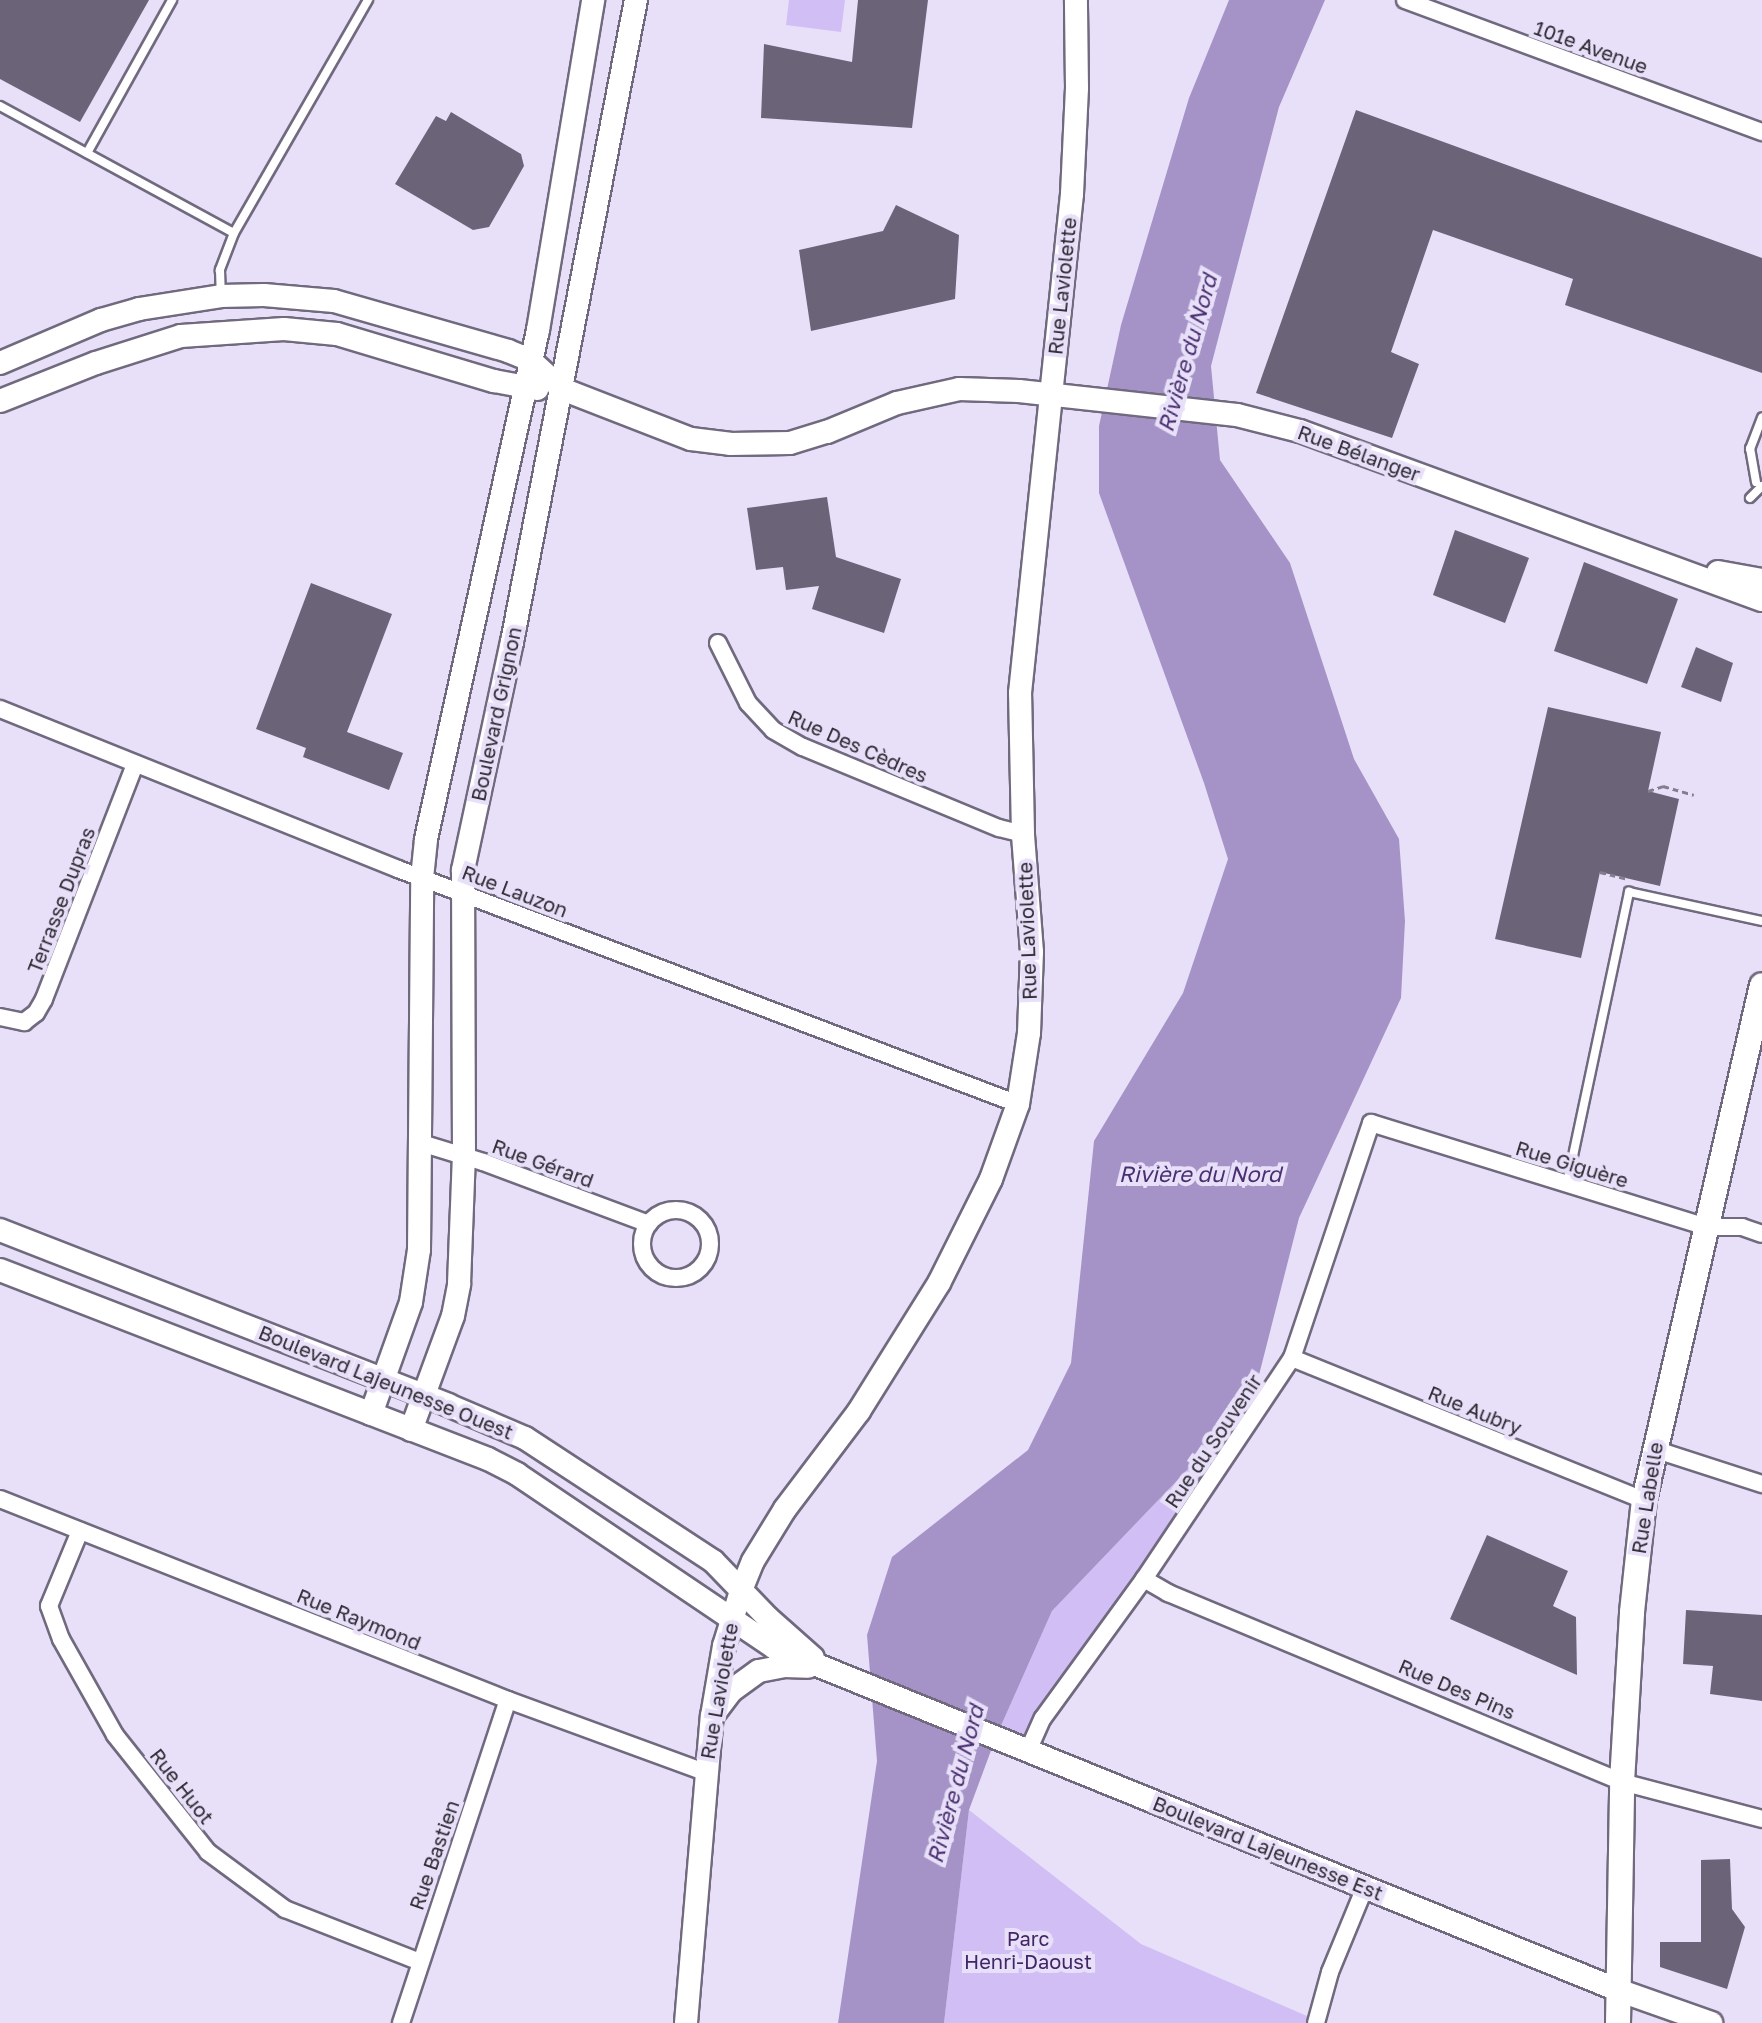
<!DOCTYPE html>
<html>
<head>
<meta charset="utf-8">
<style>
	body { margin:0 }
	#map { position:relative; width:1762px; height:2023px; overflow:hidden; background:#e8e0f9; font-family:"Golos Text",sans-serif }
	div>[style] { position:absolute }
	.green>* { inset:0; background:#d0bef5 }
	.water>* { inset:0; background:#a593c8 }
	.building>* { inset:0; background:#6b6479 }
	.path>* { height:3px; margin-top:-1.5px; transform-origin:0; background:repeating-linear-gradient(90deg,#837e8e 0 6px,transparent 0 10px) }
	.roads { filter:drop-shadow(2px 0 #716a7f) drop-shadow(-2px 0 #716a7f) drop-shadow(0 2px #716a7f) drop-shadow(0 -2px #716a7f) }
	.lane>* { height:8px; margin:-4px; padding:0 4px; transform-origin:4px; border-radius:4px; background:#fff }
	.street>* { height:16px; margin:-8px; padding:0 8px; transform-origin:8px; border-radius:8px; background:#fff }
	.street>.ring { margin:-8px; padding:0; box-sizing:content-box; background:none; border:16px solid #fff; border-radius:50% }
	.secondary>* { height:22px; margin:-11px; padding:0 11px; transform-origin:11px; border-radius:11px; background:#fff }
	.primary>* { height:24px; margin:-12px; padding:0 12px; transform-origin:12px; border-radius:12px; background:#fff }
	span { translate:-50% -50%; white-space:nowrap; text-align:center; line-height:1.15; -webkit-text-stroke:8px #e8e0f9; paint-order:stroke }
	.street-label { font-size:20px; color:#2d2a33 }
	.park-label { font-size:20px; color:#412666 }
	.water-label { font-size:22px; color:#492f6f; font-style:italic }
</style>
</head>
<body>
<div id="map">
	<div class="green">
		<div style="clip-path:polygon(789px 0,845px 0,841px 32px,786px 25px)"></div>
		<div style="clip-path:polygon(1214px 1442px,1230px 1451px,1028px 1751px,996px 1737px,1052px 1611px)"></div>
		<div style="clip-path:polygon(969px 1810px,1141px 1944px,1307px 2016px,1307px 2023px,944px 2023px)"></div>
	</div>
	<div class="water">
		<div style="clip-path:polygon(1229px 0,1325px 0,1279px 107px,1211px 366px,1220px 460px,1290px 563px,1354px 759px,1399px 839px,1405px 921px,1401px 998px,1299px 1218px,1259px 1375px,1214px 1442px,1052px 1611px,996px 1737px,969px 1810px,944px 2023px,838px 2023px,877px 1761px,867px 1635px,892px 1557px,1028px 1450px,1071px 1363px,1094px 1141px,1183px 993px,1228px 859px,1204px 783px,1099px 493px,1099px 426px,1121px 325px,1189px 98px)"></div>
	</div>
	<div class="building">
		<div style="clip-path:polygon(0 0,149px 0,80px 122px,0 79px)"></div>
		<div style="clip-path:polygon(858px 0,928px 0,912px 128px,761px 118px,764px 44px,852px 62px)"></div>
		<div style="clip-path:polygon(1356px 110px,1762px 258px,1762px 373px,1565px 305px,1573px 279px,1433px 230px,1391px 352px,1419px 364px,1392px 438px,1256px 393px)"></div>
		<div style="clip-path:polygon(451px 112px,521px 154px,524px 166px,489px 227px,473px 230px,395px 184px,436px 116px,446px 121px)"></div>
		<div style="clip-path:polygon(896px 205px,959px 235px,955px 299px,811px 331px,799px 250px,883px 231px)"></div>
		<div style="clip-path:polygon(827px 497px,836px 557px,901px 579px,884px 633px,812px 609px,819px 586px,786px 590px,783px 567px,756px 570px,747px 508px)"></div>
		<div style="clip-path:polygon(1455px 530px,1529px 558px,1505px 623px,1433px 595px)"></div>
		<div style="clip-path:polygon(1584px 562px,1678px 599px,1647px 684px,1554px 651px)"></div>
		<div style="clip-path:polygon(311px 583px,392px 614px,347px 732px,403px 753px,389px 790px,303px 757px,306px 748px,256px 729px)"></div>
		<div style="clip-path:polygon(1696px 647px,1733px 663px,1721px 702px,1681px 687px)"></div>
		<div style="clip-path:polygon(1548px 707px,1661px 732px,1648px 791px,1679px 799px,1660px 886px,1600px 872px,1581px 958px,1495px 939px)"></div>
		<div style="clip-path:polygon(1487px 1535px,1568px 1571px,1553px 1606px,1576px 1617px,1577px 1675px,1450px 1619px)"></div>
		<div style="clip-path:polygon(1686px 1610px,1762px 1615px,1762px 1701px,1710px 1694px,1713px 1666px,1683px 1664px)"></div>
		<div style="clip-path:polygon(1730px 1859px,1732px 1909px,1745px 1927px,1727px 1989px,1660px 1967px,1660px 1942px,1701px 1942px,1701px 1860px)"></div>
	</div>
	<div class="path">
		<div style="left:1648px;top:791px;width:16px;rotate:-18deg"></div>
		<div style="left:1663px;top:786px;width:32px;rotate:16deg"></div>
		<div style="left:1600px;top:872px;width:29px;rotate:14deg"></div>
	</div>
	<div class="roads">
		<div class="lane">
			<div style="left:0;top:106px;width:266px;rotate:28.5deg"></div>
			<div style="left:234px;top:233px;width:40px;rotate:111deg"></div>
			<div style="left:220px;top:270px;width:25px;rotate:88deg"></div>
			<div style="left:87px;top:153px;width:175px;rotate:-60.9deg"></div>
			<div style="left:234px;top:233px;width:269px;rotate:-60.1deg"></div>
			<div style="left:1756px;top:482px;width:34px;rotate:-100deg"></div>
			<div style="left:1750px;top:449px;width:34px;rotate:-69deg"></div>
			<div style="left:1750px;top:498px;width:17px;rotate:-45deg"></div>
			<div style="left:1567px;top:1184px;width:299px;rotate:-78deg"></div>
			<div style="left:1629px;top:892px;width:136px;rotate:12.3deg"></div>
		</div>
		<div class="street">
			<div style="left:1405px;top:0;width:381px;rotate:20.3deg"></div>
			<div style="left:718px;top:643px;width:67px;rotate:63.4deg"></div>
			<div style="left:748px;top:703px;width:37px;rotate:47deg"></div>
			<div style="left:773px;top:730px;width:34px;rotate:30deg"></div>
			<div style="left:803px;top:747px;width:212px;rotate:22.5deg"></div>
			<div style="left:999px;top:828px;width:25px;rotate:14deg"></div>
			<div style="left:0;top:709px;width:429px;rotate:21.9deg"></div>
			<div style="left:398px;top:869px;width:663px;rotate:20.76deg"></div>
			<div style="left:0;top:1017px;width:25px;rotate:12deg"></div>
			<div style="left:24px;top:1022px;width:15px;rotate:-37deg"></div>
			<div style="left:36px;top:1013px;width:16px;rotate:-60deg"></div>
			<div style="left:44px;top:999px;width:252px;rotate:-68.8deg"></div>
			<div style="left:421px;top:1143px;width:65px;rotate:17deg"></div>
			<div style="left:483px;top:1162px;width:177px;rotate:20.5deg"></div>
			<div class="ring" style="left:642px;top:1210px;width:52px;height:52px"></div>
			<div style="left:1292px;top:1358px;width:380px;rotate:22deg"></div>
			<div style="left:1654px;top:1449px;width:114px;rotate:18deg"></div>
			<div style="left:0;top:1499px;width:546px;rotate:21.59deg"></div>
			<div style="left:508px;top:1700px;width:210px;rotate:20.1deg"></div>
			<div style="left:80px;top:1531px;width:81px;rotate:112.5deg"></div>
			<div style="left:49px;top:1606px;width:35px;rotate:70deg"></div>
			<div style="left:61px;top:1639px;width:110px;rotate:60.6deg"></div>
			<div style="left:115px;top:1735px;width:149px;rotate:51.5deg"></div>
			<div style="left:208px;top:1852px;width:96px;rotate:36.5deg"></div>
			<div style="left:285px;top:1909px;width:145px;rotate:21.4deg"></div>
			<div style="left:1144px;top:1579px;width:28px;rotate:30deg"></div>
			<div style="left:1168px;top:1593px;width:492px;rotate:22.6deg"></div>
			<div style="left:1622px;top:1782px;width:145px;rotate:14.8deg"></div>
			<div style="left:1028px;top:1751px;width:36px;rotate:-66deg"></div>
			<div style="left:1043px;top:1718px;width:172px;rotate:-54deg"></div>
			<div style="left:1144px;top:1579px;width:266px;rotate:-56.2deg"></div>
			<div style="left:1292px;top:1358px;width:248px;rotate:-71.4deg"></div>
			<div style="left:1371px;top:1123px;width:351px;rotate:17.2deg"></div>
			<div style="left:1706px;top:1227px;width:36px"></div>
			<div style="left:1742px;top:1227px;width:21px;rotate:19deg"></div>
			<div style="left:401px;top:2023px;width:340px;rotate:-71.7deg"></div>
			<div style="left:1316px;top:2023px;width:53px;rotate:-74.6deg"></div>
			<div style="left:1330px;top:1972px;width:92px;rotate:-67.6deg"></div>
		</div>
		<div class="secondary">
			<div style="left:0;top:363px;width:110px;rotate:-23.1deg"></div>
			<div style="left:101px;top:320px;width:40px;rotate:-16deg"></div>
			<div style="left:139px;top:309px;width:83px;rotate:-9deg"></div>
			<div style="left:221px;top:296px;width:43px;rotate:-1.3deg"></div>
			<div style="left:264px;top:295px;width:70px;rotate:4.9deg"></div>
			<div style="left:334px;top:301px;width:181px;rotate:16deg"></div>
			<div style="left:508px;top:351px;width:24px;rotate:22deg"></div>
			<div style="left:530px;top:360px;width:43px;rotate:42.2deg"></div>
			<div style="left:562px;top:389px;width:138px;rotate:21.2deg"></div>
			<div style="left:691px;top:439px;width:39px;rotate:7deg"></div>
			<div style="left:730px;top:444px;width:60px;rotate:-1deg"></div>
			<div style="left:790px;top:443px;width:39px;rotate:-17deg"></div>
			<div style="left:827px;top:432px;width:76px;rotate:-22.5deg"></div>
			<div style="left:897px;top:403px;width:64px;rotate:-12.7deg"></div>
			<div style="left:959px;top:389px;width:60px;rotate:1.9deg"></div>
			<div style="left:1019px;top:391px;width:219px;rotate:6.3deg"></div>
			<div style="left:1237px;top:415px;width:65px;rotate:14.3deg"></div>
			<div style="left:1300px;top:431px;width:492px;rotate:20.1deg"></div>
			<div style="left:0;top:401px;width:103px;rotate:-21.6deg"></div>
			<div style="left:96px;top:363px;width:89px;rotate:-17.6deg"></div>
			<div style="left:181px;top:336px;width:103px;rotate:-3.9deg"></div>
			<div style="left:284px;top:329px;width:53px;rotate:5.4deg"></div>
			<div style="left:337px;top:334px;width:164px;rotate:16.7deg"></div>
			<div style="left:494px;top:381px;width:44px;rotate:10.5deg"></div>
			<div style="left:1718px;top:572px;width:45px;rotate:10.3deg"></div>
			<div style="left:0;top:1230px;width:481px;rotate:21.3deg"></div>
			<div style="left:448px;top:1405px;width:84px;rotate:23.2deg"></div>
			<div style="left:525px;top:1438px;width:225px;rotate:33.2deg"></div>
			<div style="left:713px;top:1561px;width:79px;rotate:46deg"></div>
			<div style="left:768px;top:1618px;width:60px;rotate:41.6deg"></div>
			<div style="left:0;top:1270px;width:523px;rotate:21.17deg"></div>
			<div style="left:488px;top:1459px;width:33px;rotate:27deg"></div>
			<div style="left:517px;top:1474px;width:311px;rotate:34deg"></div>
			<div style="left:775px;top:1648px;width:910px;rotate:22.08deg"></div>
			<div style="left:1618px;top:1990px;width:99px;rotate:19.5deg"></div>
			<div style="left:371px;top:1414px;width:119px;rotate:-70.3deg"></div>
			<div style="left:411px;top:1302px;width:53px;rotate:-81.3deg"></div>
			<div style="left:419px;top:1250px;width:372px;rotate:-89.5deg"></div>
			<div style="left:422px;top:878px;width:39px;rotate:-84deg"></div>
			<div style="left:426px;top:839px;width:521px;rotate:-77.59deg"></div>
			<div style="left:538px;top:330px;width:335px;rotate:-80.5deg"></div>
			<div style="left:411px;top:1430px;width:121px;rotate:-69.8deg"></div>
			<div style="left:453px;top:1316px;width:33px;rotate:-79deg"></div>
			<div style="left:459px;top:1284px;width:128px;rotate:-87.8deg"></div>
			<div style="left:464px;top:1156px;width:286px;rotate:-90.2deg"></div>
			<div style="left:463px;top:870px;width:233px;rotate:-77.9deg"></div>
			<div style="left:512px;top:642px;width:654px;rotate:-79.07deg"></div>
			<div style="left:713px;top:1715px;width:30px;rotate:-53deg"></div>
			<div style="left:731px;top:1691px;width:34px;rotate:-36deg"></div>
			<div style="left:759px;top:1671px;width:25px;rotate:-11deg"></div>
			<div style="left:784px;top:1666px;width:24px;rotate:2deg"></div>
			<div style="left:686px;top:2023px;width:308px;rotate:-85.2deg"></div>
			<div style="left:712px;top:1716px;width:71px;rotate:-80.3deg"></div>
			<div style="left:724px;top:1646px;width:61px;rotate:-72.8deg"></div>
			<div style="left:742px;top:1588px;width:29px;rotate:-68deg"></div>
			<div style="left:753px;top:1561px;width:61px;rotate:-58.4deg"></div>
			<div style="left:785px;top:1509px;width:123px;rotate:-52.9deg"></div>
			<div style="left:859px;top:1411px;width:151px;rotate:-58deg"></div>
			<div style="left:939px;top:1283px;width:116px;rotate:-63.4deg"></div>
			<div style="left:991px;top:1179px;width:80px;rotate:-70.2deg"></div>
			<div style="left:1018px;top:1104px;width:72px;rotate:-81.2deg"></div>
			<div style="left:1029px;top:1033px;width:81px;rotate:-87.9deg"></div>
			<div style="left:1032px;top:952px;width:118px;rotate:-94.4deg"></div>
			<div style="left:1023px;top:834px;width:141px;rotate:-91.2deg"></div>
			<div style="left:1020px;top:693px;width:502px;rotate:-84.05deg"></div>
			<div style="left:1072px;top:194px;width:106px;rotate:-87.3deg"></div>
			<div style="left:1077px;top:88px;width:88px;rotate:-90.7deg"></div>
		</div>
		<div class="primary">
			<div style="left:1618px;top:2023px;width:241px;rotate:-89deg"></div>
			<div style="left:1622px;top:1782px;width:170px;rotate:-86.6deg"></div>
			<div style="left:1632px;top:1612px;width:113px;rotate:-83.9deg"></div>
			<div style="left:1644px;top:1500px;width:528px;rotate:-77.09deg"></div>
		</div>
	</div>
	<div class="street-label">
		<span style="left:1591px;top:47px;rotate:20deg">101e Avenue</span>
		<span style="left:1062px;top:286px;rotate:-84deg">Rue Laviolette</span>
		<span style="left:1359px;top:453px;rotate:20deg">Rue Bélanger</span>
		<span style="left:496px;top:714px;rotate:-78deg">Boulevard Grignon</span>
		<span style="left:858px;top:746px;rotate:24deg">Rue Des Cèdres</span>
		<span style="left:515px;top:891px;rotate:21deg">Rue Lauzon</span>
		<span style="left:61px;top:900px;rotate:-69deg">Terrasse Dupras</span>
		<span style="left:1027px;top:931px;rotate:-92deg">Rue Laviolette</span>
		<span style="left:543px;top:1163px;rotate:20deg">Rue Gérard</span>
		<span style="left:1572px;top:1164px;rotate:17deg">Rue Giguère</span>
		<span style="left:386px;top:1382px;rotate:22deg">Boulevard Lajeunesse Ouest</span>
		<span style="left:1475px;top:1410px;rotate:22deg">Rue Aubry</span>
		<span style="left:1213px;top:1441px;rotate:-56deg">Rue du Souvenir</span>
		<span style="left:1647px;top:1498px;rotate:-81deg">Rue Labelle</span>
		<span style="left:359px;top:1619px;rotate:22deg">Rue Raymond</span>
		<span style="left:1457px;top:1689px;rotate:23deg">Rue Des Pins</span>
		<span style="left:719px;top:1691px;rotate:-80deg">Rue Laviolette</span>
		<span style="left:182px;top:1786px;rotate:52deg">Rue Huot</span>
		<span style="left:1268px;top:1848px;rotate:22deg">Boulevard Lajeunesse Est</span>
		<span style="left:434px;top:1855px;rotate:-71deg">Rue Bastien</span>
	</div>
	<div class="park-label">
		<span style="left:1028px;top:1950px">Parc<br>Henri-Daoust</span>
	</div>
	<div class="water-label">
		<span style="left:1187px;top:353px;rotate:-74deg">Rivière du Nord</span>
		<span style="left:1200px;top:1174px">Rivière du Nord</span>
		<span style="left:955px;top:1784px;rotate:-75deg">Rivière du Nord</span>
	</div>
</div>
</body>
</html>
